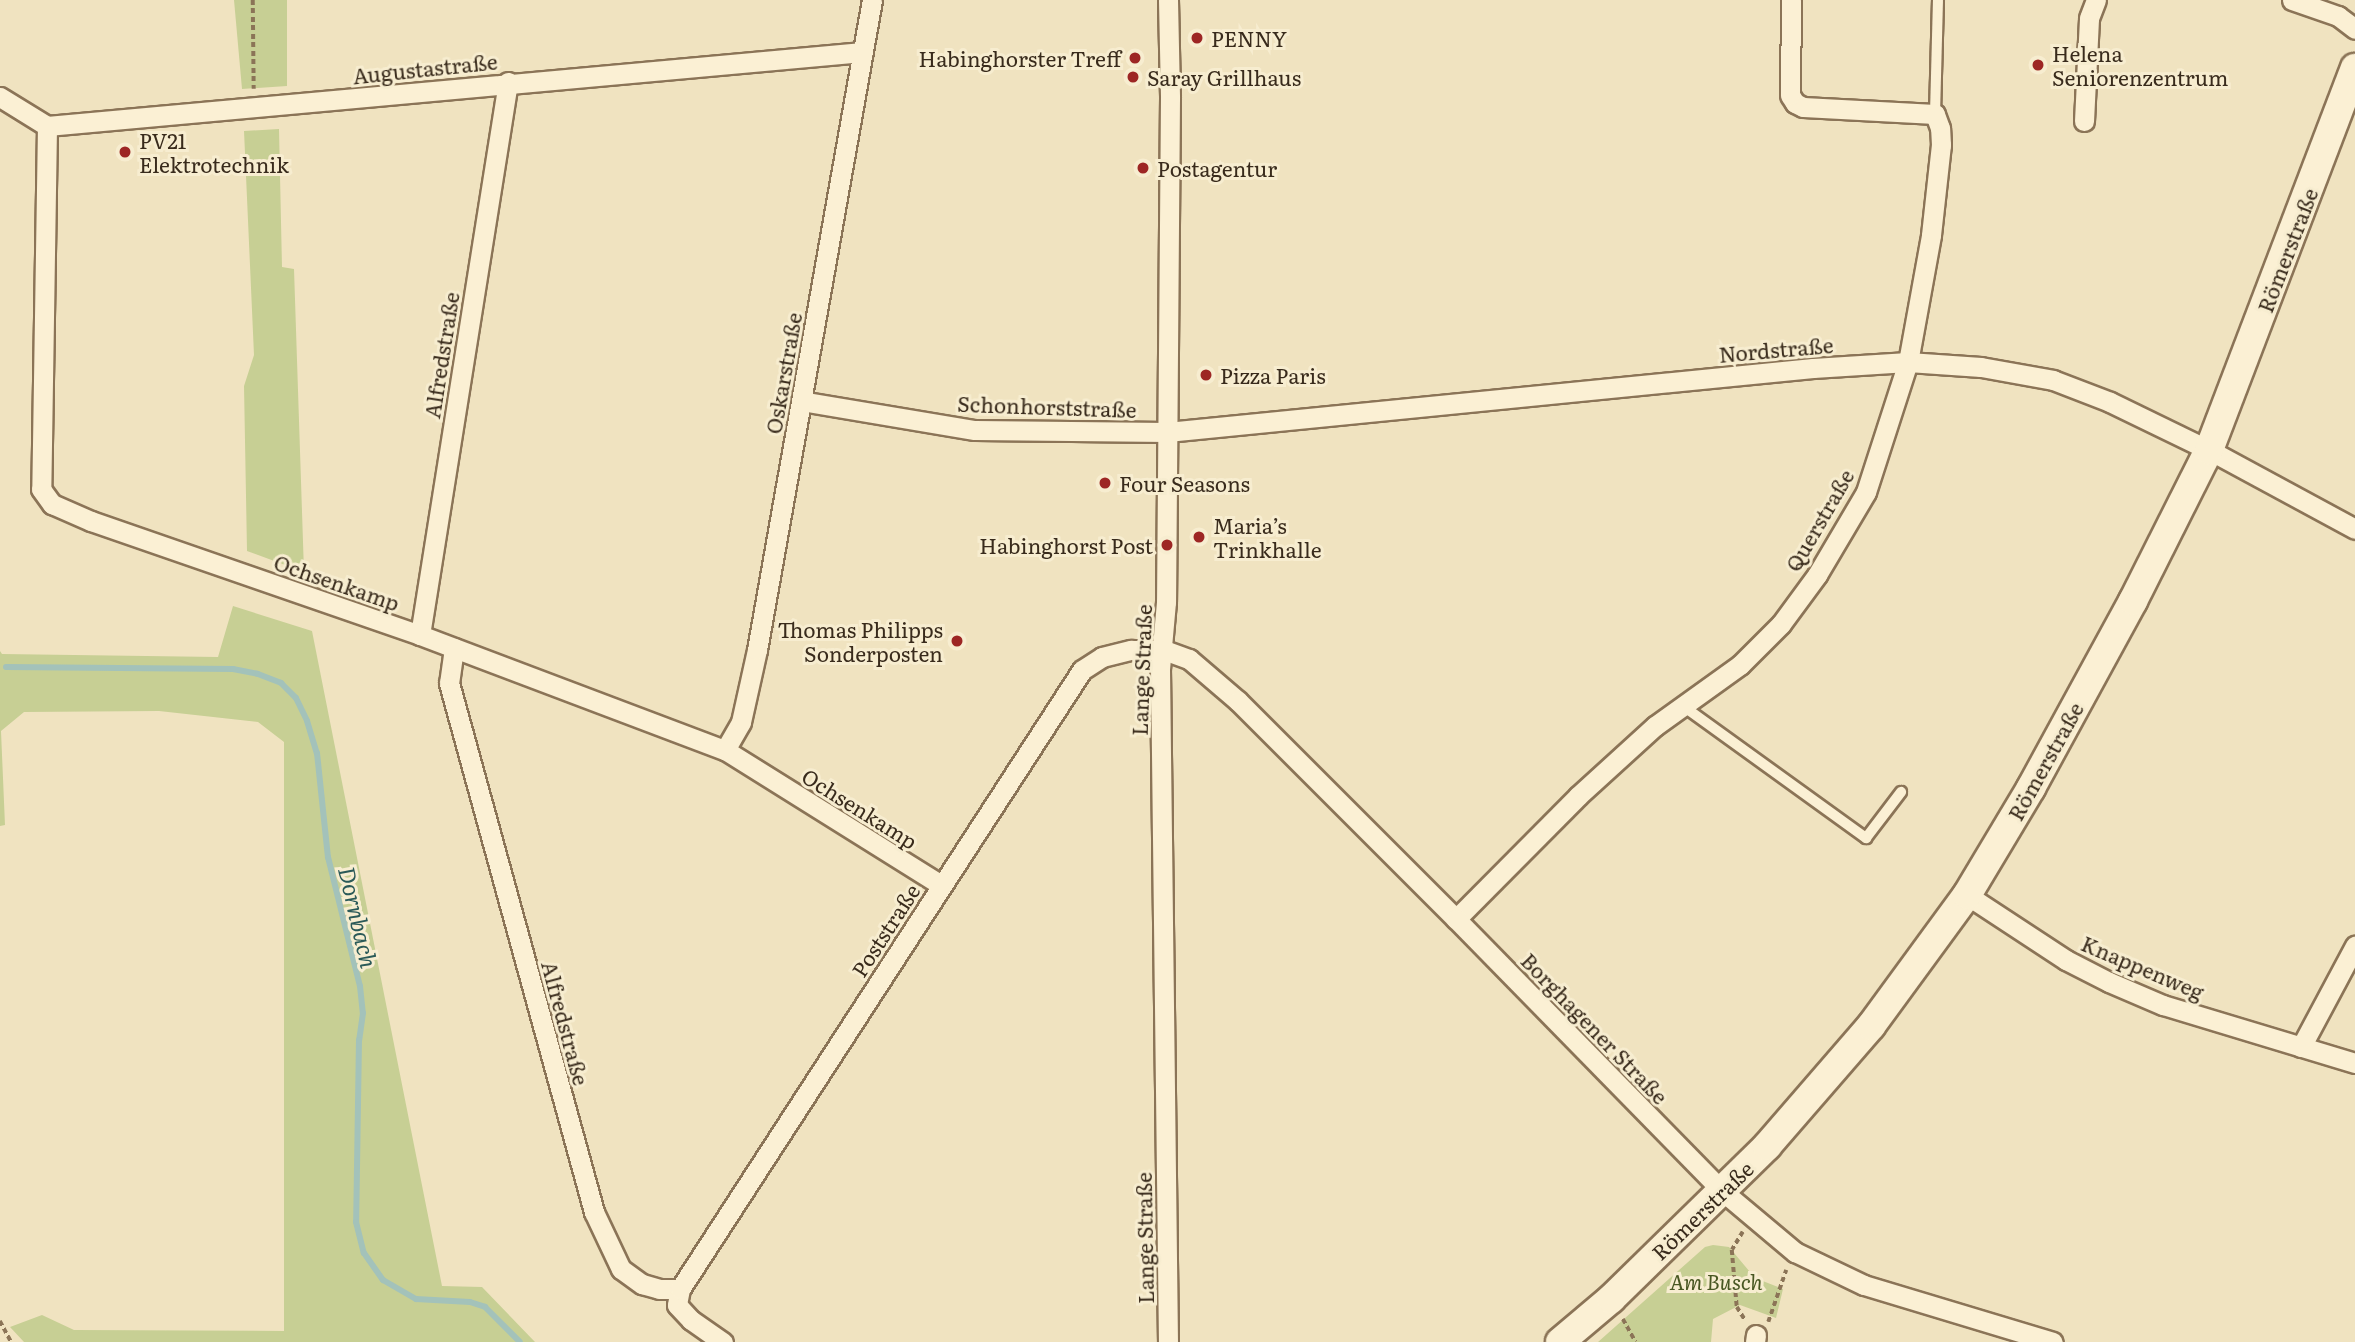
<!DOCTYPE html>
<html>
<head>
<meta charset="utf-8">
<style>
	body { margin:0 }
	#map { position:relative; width:2355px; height:1342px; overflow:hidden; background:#f0e3c0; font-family:Literata,serif }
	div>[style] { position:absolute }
	.green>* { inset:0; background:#c7cf94 }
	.stream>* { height:6px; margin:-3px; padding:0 3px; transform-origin:3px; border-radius:3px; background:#a3c2ba }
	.path>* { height:3.5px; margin-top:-1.75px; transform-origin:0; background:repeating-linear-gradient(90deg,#8b7457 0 5px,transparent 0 8.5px) }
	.roads { filter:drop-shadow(2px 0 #8b7457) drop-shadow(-2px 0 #8b7457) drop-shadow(0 2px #8b7457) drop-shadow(0 -2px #8b7457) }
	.lane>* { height:10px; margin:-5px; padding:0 5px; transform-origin:5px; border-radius:5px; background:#fbf0d4 }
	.street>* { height:19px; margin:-9.5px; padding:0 9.5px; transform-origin:9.5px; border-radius:9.5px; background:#fbf0d4 }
	.secondary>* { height:28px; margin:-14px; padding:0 14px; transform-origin:14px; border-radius:14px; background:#fbf0d4 }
	.dots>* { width:19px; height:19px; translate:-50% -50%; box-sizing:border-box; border:4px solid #f7edd0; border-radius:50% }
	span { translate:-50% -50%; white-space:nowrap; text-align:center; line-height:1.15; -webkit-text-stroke:6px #f7edd0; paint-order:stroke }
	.poi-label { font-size:21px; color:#392b1c }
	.left { translate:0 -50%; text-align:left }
	.right { translate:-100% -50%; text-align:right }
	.street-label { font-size:21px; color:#392b1c }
	.park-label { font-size:21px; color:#485722; font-style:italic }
	.water-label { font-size:23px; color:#2b5a58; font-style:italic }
</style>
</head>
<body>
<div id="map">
	<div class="green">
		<div style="clip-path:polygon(234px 0,287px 0,287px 86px,242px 89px)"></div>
		<div style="clip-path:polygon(279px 129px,282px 267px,294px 269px,304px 572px,247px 551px,244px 386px,254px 355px,244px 131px)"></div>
		<div style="clip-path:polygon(233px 606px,312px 631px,442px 1286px,482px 1287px,535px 1342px,24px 1342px,10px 1327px,42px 1315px,74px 1330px,284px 1331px,284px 742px,258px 722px,159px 711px,24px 712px,1px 731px,5px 825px,0 826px,0 651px,2px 654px,218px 657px)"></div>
		<div style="clip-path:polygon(1713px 1245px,1729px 1247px,1755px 1278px,1783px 1289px,1776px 1318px,1740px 1305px,1713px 1319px,1711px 1342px,1598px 1342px,1705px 1247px)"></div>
	</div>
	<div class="stream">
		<div style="left:6px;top:667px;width:227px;rotate:0.5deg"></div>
		<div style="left:233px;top:669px;width:25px;rotate:11deg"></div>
		<div style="left:258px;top:674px;width:25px;rotate:21deg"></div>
		<div style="left:281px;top:683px;width:21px;rotate:45deg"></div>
		<div style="left:296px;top:698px;width:25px;rotate:64deg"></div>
		<div style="left:307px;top:721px;width:34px;rotate:73deg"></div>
		<div style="left:317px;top:753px;width:105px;rotate:84deg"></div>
		<div style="left:328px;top:857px;width:133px;rotate:76.1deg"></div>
		<div style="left:360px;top:986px;width:27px;rotate:84deg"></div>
		<div style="left:363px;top:1013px;width:27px;rotate:98deg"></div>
		<div style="left:359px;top:1040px;width:182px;rotate:90.9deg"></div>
		<div style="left:356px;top:1222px;width:32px;rotate:76deg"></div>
		<div style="left:364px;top:1253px;width:33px;rotate:55deg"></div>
		<div style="left:383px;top:1280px;width:38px;rotate:30deg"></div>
		<div style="left:416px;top:1299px;width:54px;rotate:3.2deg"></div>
		<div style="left:470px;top:1302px;width:16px;rotate:18deg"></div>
		<div style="left:485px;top:1307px;width:49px;rotate:45deg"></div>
	</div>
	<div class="path">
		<div style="left:253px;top:0;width:89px;rotate:89.4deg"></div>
		<div style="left:1743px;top:1232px;width:21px;rotate:121deg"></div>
		<div style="left:1732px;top:1250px;width:57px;rotate:85deg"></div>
		<div style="left:1737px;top:1307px;width:15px;rotate:58deg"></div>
		<div style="left:1623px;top:1319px;width:26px;rotate:61deg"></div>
		<div style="left:0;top:1321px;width:24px;rotate:62deg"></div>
		<div style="left:1768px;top:1322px;width:55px;rotate:-70.9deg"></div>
	</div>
	<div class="roads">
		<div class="lane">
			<div style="left:1935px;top:114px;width:114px;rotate:-88.5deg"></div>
			<div style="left:1683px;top:706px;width:226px;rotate:35.8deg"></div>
			<div style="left:1866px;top:838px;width:58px;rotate:-52.7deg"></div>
		</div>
		<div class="street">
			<div style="left:1168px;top:0;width:98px;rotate:88.8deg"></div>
			<div style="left:1170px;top:98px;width:504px;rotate:90.45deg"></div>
			<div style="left:1166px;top:602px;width:67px;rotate:95.1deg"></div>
			<div style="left:1160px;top:669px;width:673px;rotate:89.32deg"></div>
			<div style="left:2292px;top:0;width:49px;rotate:19.2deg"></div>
			<div style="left:2338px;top:16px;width:21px;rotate:37deg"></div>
			<div style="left:0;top:97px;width:55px;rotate:31.7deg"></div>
			<div style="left:47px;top:126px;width:819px;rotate:-5.18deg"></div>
			<div style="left:2084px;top:121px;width:103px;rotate:-87.2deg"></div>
			<div style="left:2089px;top:18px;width:19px;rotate:-69deg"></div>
			<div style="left:47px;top:126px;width:363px;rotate:90.9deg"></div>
			<div style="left:41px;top:489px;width:19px;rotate:54deg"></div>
			<div style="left:52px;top:504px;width:43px;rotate:23.6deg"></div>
			<div style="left:91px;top:521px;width:348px;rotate:19.1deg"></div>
			<div style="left:420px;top:635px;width:326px;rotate:20.7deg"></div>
			<div style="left:725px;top:750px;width:255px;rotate:32deg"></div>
			<div style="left:801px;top:401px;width:176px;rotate:9.5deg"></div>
			<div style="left:975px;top:430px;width:192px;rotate:0.6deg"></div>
			<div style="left:1167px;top:432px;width:649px;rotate:-5.66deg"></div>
			<div style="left:1813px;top:368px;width:95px;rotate:-3.6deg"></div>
			<div style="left:1908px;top:362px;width:73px;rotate:3.9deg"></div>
			<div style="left:1981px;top:367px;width:73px;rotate:10.2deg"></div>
			<div style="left:2053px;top:380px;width:61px;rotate:21.1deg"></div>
			<div style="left:2110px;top:402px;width:110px;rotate:25.9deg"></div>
			<div style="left:2209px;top:450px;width:166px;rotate:28.4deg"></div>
			<div style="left:420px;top:635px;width:560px;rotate:-80.96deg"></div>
			<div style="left:454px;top:648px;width:35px;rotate:98deg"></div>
			<div style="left:449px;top:683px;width:549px;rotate:74.67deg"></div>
			<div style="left:594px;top:1212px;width:63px;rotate:64.7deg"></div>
			<div style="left:621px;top:1269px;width:26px;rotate:36deg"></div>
			<div style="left:642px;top:1284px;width:18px;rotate:16deg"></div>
			<div style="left:659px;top:1289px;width:21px"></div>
			<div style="left:680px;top:1289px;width:16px;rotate:101deg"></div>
			<div style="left:677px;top:1305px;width:21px;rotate:47deg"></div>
			<div style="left:691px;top:1320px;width:39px;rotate:35deg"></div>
			<div style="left:725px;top:750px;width:32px;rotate:-60deg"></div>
			<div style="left:741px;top:722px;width:74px;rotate:-77.5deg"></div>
			<div style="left:757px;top:650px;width:660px;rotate:-79.97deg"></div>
			<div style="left:1967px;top:895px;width:118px;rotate:33.3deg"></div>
			<div style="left:2066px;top:960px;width:48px;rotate:27.1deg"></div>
			<div style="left:2109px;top:982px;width:59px;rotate:23.1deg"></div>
			<div style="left:2163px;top:1005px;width:201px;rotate:16.8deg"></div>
			<div style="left:1456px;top:919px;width:173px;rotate:-45.2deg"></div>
			<div style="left:1578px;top:796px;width:104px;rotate:-42.3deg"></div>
			<div style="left:1655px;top:726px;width:105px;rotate:-35.7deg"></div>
			<div style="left:1740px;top:665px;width:58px;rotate:-45deg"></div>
			<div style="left:1781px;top:624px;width:61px;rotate:-53.7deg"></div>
			<div style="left:1817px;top:575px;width:96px;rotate:-59.4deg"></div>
			<div style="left:1866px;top:492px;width:137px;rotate:-72.1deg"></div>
			<div style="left:1908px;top:362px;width:129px;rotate:-79.7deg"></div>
			<div style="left:1931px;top:235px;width:91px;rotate:-83.7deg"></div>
			<div style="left:1941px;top:145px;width:17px;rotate:-93deg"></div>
			<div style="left:1940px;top:128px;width:15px;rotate:-110deg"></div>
			<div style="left:1935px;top:114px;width:132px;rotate:-177deg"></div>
			<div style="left:1803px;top:107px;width:9px;rotate:-153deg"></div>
			<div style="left:1795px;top:103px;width:9px;rotate:-122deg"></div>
			<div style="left:1790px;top:95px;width:95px;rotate:-89.4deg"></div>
			<div style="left:2301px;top:1047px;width:115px;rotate:-61.9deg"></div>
			<div style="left:680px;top:1289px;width:738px;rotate:-57deg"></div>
			<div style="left:1082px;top:670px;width:24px;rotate:-33deg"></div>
			<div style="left:1102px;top:657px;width:30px;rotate:-14deg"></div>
			<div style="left:1131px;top:650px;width:33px"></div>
			<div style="left:1164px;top:650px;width:27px;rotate:20deg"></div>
			<div style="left:1189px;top:659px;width:65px;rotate:40.6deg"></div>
			<div style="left:1238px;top:701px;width:308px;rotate:45deg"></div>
			<div style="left:1456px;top:919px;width:379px;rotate:45.6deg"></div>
			<div style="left:1721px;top:1190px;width:97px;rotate:40deg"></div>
			<div style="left:1795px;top:1252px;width:76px;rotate:25.6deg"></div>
			<div style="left:1864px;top:1285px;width:197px;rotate:16.8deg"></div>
			<div style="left:1755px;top:1342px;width:7px;rotate:-82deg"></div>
		</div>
		<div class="secondary">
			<div style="left:1560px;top:1342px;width:67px;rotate:-40.1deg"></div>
			<div style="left:1611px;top:1299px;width:219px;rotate:-44.4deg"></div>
			<div style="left:1767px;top:1146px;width:159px;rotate:-49.1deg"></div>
			<div style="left:1871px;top:1026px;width:162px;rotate:-53.8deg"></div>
			<div style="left:1967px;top:895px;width:125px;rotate:-59.1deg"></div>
			<div style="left:2031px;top:788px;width:213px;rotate:-61.4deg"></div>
			<div style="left:2133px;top:601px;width:169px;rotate:-63.3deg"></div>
			<div style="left:2209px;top:450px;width:409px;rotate:-69.1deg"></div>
		</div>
	</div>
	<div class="dots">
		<div style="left:1197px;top:38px;background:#9d2624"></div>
		<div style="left:1135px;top:58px;background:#9d2624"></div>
		<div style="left:2038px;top:65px;background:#9d2624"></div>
		<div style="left:1133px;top:77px;background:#9d2624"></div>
		<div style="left:125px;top:152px;background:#9d2624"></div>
		<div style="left:1143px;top:168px;background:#9d2624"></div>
		<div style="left:1206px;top:375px;background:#9d2624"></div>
		<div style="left:1105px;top:483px;background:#9d2624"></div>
		<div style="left:1199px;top:537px;background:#9d2624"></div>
		<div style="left:1167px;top:545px;background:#9d2624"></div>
		<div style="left:957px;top:641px;background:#9d2624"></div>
	</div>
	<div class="poi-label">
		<span class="left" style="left:1211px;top:38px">PENNY</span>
		<span class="left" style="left:2052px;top:65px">Helena<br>Seniorenzentrum</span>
		<span class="right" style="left:1121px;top:58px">Habinghorster Treff</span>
		<span class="left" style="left:1147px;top:77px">Saray Grillhaus</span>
		<span class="left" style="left:139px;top:152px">PV21<br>Elektrotechnik</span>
		<span class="left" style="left:1157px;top:168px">Postagentur</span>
		<span class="left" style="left:1220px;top:375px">Pizza Paris</span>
		<span class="left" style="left:1119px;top:483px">Four Seasons</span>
		<span class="left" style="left:1213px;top:537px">Maria’s<br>Trinkhalle</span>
		<span class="right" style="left:1153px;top:545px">Habinghorst Post</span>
		<span class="right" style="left:943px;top:641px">Thomas Philipps<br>Sonderposten</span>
	</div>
	<div class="street-label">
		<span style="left:425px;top:68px;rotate:-6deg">Augustastraße</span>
		<span style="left:2287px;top:250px;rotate:-69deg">Römerstraße</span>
		<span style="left:1776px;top:349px;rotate:-5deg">Nordstraße</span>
		<span style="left:441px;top:355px;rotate:-81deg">Alfredstraße</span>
		<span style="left:783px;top:373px;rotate:-80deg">Oskarstraße</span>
		<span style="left:1047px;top:406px;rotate:2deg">Schonhorststraße</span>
		<span style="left:1819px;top:520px;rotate:-60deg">Querstraße</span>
		<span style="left:337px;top:582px;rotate:19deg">Ochsenkamp</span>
		<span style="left:1141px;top:670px;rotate:-88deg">Lange Straße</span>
		<span style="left:2045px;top:761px;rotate:-61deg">Römerstraße</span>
		<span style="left:860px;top:808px;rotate:32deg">Ochsenkamp</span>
		<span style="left:885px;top:930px;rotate:-57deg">Poststraße</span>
		<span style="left:2143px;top:967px;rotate:23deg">Knappenweg</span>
		<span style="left:566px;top:1023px;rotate:75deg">Alfredstraße</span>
		<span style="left:1595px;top:1028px;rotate:46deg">Borghagener Straße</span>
		<span style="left:1702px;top:1210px;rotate:-44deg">Römerstraße</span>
		<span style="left:1144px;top:1238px;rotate:-91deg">Lange Straße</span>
	</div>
	<div class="park-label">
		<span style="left:1716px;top:1281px">Am Busch</span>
	</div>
	<div class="water-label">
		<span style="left:359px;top:917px;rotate:77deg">Dornbach</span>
	</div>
</div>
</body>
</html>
